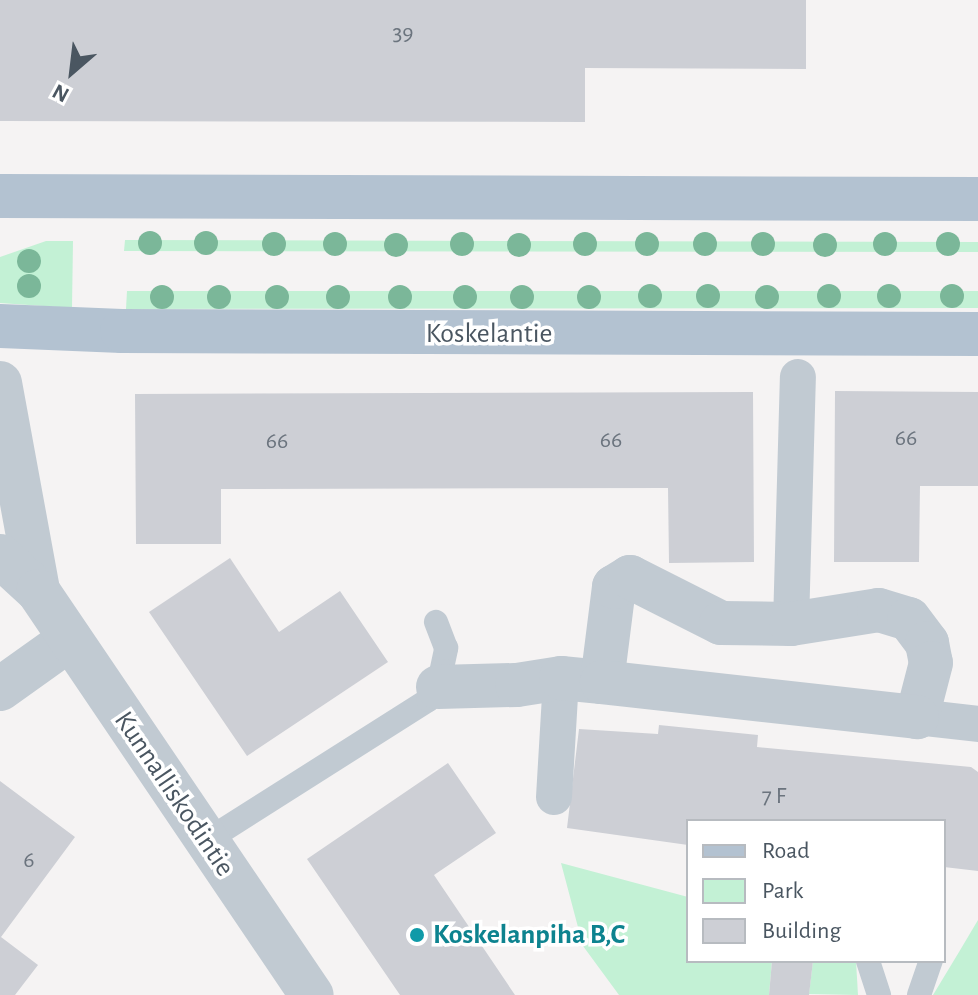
<!DOCTYPE html>
<html>
<head>
<meta charset="utf-8">
<style>
	body { margin:0 }
	#map { position:relative; width:978px; height:995px; overflow:hidden; background:#f5f3f3; font-family:"Alegreya Sans",sans-serif }
	div>[style] { position:absolute }
	.green>* { inset:0; background:#c3f1d5 }
	.building>* { inset:0; background:#cdcfd5 }
	.service>* { height:24px; margin:-12px; padding:0 12px; transform-origin:12px; border-radius:12px; background:#c1cad2 }
	.pedestrian>* { height:36px; margin:-18px; padding:0 18px; transform-origin:18px; border-radius:18px; background:#c1cad2 }
	.minor>* { height:44px; margin:-22px; padding:0 22px; transform-origin:22px; border-radius:22px; background:#c1cad2 }
	.tertiary>* { height:44px; margin:-22px; padding:0 22px; transform-origin:22px; border-radius:22px; background:#c1cad2 }
	.primary>* { height:44px; margin:-22px; padding:0 22px; transform-origin:22px; border-radius:22px; background:#b3c2d1 }
	.trees>* { width:24px; height:24px; margin:-12px; border-radius:50%; background:#7bb799 }
	.dots>* { width:22px; height:22px; translate:-50% -50%; box-sizing:border-box; border:4px solid #fff; border-radius:50% }
	span { translate:-50% -50%; white-space:nowrap; text-align:center; line-height:1.15; -webkit-text-stroke:7px #fff; paint-order:stroke }
	.number-label { font-size:24px; color:#6b747e }
	.number-label span { -webkit-text-stroke-width:0 }
	.street-label { font-size:28px; color:#4a5661 }
	.culture-label { font-size:28px; color:#0d838f; font-weight:700 }
	.left { translate:0 -50%; text-align:left }
	.legend { position:absolute; left:686px; top:819px; width:260px; height:144px; box-sizing:border-box; background:#fff; border:2px solid #b7bbc0; margin:0; padding:10px 14px; list-style:none; font-size:24px; color:#4a5661 }
	.legend li { display:flex; align-items:center; gap:16px; height:40px }
	.legend b { width:40px; border:2px solid #b7bbc0 }
	.north { position:absolute; left:32px; top:32px; width:80px; height:80px; -webkit-text-stroke:6px #fff; paint-order:stroke; rotate:208deg; font-size:22px; font-weight:700; line-height:32px; text-align:center; color:#4a5661 }
	.north::after { content:''; display:block; margin:auto; width:28px; height:36px; background:#4a5661; clip-path:polygon(50% 0,100% 100%,50% 72%,0 100%) }
</style>
</head>
<body>
<div id="map">
	<div class="green">
		<div style="clip-path:polygon(125px 240px,978px 242px,978px 252px,124px 251px)"></div>
		<div style="clip-path:polygon(46px 241px,73px 241px,72px 308px,0 303px,0 257px)"></div>
		<div style="clip-path:polygon(127px 291px,978px 291px,978px 308px,126px 309px)"></div>
		<div style="clip-path:polygon(561px 863px,688px 897px,688px 961px,772px 961px,769px 995px,619px 995px,583px 946px)"></div>
		<div style="clip-path:polygon(978px 920px,978px 995px,933px 995px,959px 952px)"></div>
		<div style="clip-path:polygon(813px 961px,856px 961px,858px 995px,809px 994px)"></div>
	</div>
	<div class="building">
		<div style="clip-path:polygon(0 0,806px 0,806px 69px,585px 68px,585px 122px,0 121px)"></div>
		<div style="clip-path:polygon(835px 391px,978px 392px,978px 486px,920px 486px,919px 562px,834px 562px)"></div>
		<div style="clip-path:polygon(753px 392px,754px 562px,669px 563px,668px 488px,221px 489px,221px 544px,136px 544px,135px 394px)"></div>
		<div style="clip-path:polygon(230px 558px,279px 632px,340px 591px,388px 662px,247px 756px,149px 612px)"></div>
		<div style="clip-path:polygon(659px 725px,758px 735px,757px 747px,971px 767px,978px 772px,978px 871px,944px 867px,944px 821px,688px 821px,688px 845px,567px 828px,579px 729px,658px 734px)"></div>
		<div style="clip-path:polygon(448px 763px,496px 833px,434px 875px,515px 995px,400px 995px,307px 859px)"></div>
		<div style="clip-path:polygon(0 781px,75px 837px,1px 937px,38px 965px,15px 995px,0 995px)"></div>
		<div style="clip-path:polygon(772px 961px,813px 961px,809px 995px,769px 995px)"></div>
	</div>
	<div class="service">
		<div style="left:206px;top:841px;width:263px;rotate:-32.4deg"></div>
		<div style="left:428px;top:700px;width:16px;rotate:-52deg"></div>
		<div style="left:438px;top:687px;width:40px;rotate:-78deg"></div>
		<div style="left:446px;top:648px;width:28px;rotate:-111deg"></div>
		<div style="left:868px;top:961px;width:36px;rotate:72deg"></div>
		<div style="left:919px;top:995px;width:36px;rotate:-71deg"></div>
	</div>
	<div class="pedestrian">
		<div style="left:791px;top:624px;width:247px;rotate:-88.4deg"></div>
		<div style="left:917px;top:717px;width:61px;rotate:6.5deg"></div>
		<div style="left:554px;top:797px;width:119px;rotate:-86.6deg"></div>
	</div>
	<div class="minor">
		<div style="left:438px;top:687px;width:79px;rotate:-1.5deg"></div>
		<div style="left:517px;top:685px;width:45px;rotate:-9deg"></div>
		<div style="left:561px;top:678px;width:41px;rotate:5.6deg"></div>
		<div style="left:602px;top:682px;width:96px;rotate:-82.8deg"></div>
		<div style="left:614px;top:587px;width:19px;rotate:-32deg"></div>
		<div style="left:630px;top:577px;width:102px;rotate:26.8deg"></div>
		<div style="left:721px;top:623px;width:70px;rotate:0.8deg"></div>
		<div style="left:791px;top:624px;width:89px;rotate:-9deg"></div>
		<div style="left:879px;top:610px;width:31px;rotate:17deg"></div>
		<div style="left:909px;top:619px;width:30px;rotate:53deg"></div>
		<div style="left:927px;top:643px;width:20px;rotate:79deg"></div>
		<div style="left:931px;top:663px;width:56px;rotate:104.5deg"></div>
		<div style="left:917px;top:717px;width:317px;rotate:-173.7deg"></div>
		<div style="left:0;top:689px;width:86px;rotate:-35.5deg"></div>
	</div>
	<div class="tertiary">
		<div style="left:0;top:383px;width:211px;rotate:79.6deg"></div>
		<div style="left:0;top:556px;width:52px;rotate:42.6deg"></div>
		<div style="left:38px;top:591px;width:488px;rotate:55.9deg"></div>
	</div>
	<div class="primary">
		<div style="left:0;top:196px;width:978px;rotate:0.18deg"></div>
		<div style="left:0;top:326px;width:122px;rotate:2.3deg"></div>
		<div style="left:122px;top:331px;width:856px;rotate:0.2deg"></div>
	</div>
	<div class="trees">
		<div style="left:150px;top:243px"></div>
		<div style="left:206px;top:243px"></div>
		<div style="left:274px;top:244px"></div>
		<div style="left:335px;top:244px"></div>
		<div style="left:462px;top:244px"></div>
		<div style="left:585px;top:244px"></div>
		<div style="left:647px;top:244px"></div>
		<div style="left:705px;top:244px"></div>
		<div style="left:763px;top:244px"></div>
		<div style="left:885px;top:244px"></div>
		<div style="left:948px;top:244px"></div>
		<div style="left:396px;top:245px"></div>
		<div style="left:519px;top:245px"></div>
		<div style="left:825px;top:245px"></div>
		<div style="left:29px;top:261px"></div>
		<div style="left:29px;top:286px"></div>
		<div style="left:650px;top:296px"></div>
		<div style="left:708px;top:296px"></div>
		<div style="left:829px;top:296px"></div>
		<div style="left:889px;top:296px"></div>
		<div style="left:952px;top:296px"></div>
		<div style="left:162px;top:297px"></div>
		<div style="left:219px;top:297px"></div>
		<div style="left:277px;top:297px"></div>
		<div style="left:338px;top:297px"></div>
		<div style="left:400px;top:297px"></div>
		<div style="left:465px;top:297px"></div>
		<div style="left:522px;top:297px"></div>
		<div style="left:589px;top:297px"></div>
		<div style="left:767px;top:297px"></div>
	</div>
	<div class="dots">
		<div style="left:417px;top:935px;background:#0f9aa8"></div>
	</div>
	<div class="number-label">
		<span style="left:403px;top:34px">39</span>
		<span style="left:906px;top:439px">66</span>
		<span style="left:611px;top:441px">66</span>
		<span style="left:277px;top:442px">66</span>
		<span style="left:774px;top:797px">7 F</span>
		<span style="left:29px;top:861px">6</span>
	</div>
	<div class="street-label">
		<span style="left:489px;top:334px">Koskelantie</span>
		<span style="left:174px;top:794px;rotate:56deg">Kunnalliskodintie</span>
	</div>
	<div class="culture-label">
		<span class="left" style="left:433px;top:935px">Koskelanpiha B,C</span>
	</div>
	<ul class="legend">
	<li><b style="height:10px;background:#b3c2d1"></b>Road</li>
	<li><b style="height:22px;background:#c3f1d5"></b>Park</li>
	<li><b style="height:22px;background:#cdcfd5"></b>Building</li>
	</ul>
	<div class="north">N</div>
</div>
</body>
</html>
